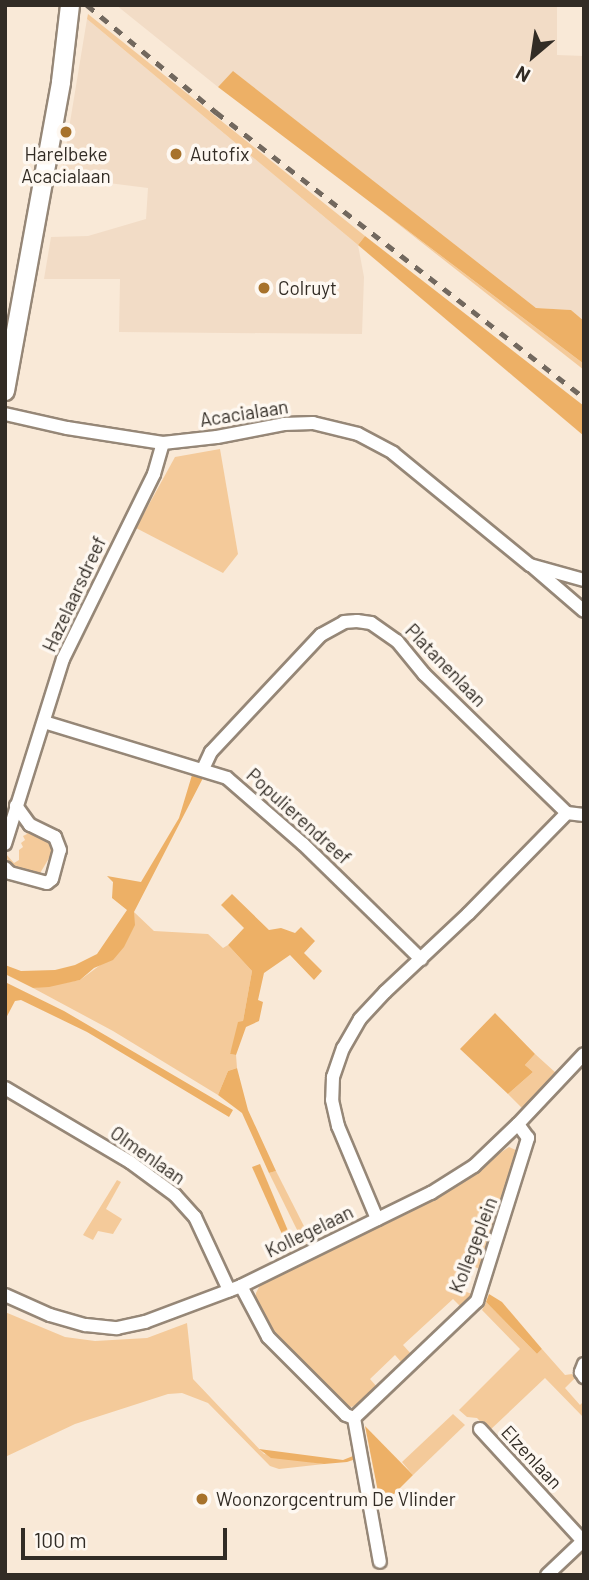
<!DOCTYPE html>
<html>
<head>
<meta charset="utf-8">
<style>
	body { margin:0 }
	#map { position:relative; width:589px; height:1580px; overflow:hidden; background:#f9e9d7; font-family:Barlow,sans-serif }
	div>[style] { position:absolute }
	.built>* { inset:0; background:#f2dcc6 }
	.green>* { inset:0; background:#f4ca9a }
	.forest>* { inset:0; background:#edb066 }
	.roads { filter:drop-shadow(2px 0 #968777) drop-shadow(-2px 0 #968777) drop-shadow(0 2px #968777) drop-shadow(0 -2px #968777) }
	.street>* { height:12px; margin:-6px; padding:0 6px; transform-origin:6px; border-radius:6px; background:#fff }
	.secondary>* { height:18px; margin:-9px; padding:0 9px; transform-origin:9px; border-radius:9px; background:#fff }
	.rail>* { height:4.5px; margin-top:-2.25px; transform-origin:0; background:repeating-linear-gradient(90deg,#72685e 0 9px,transparent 0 18px) }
	.dots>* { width:19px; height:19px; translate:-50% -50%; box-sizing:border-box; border:4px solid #fef8f1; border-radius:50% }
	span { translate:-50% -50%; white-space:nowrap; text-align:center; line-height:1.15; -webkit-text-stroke:7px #fef8f1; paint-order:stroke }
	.poi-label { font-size:19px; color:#322c25 }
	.left { translate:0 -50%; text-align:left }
	.street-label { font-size:19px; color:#322c25 }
	.frame { position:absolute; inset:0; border:7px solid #322c25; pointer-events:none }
	.north { position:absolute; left:498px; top:21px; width:70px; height:70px; -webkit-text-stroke:5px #fef8f1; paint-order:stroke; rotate:209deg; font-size:19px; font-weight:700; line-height:28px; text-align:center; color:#322c25 }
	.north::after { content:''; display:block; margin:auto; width:24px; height:32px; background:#322c25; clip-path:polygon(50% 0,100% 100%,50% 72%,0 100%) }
	.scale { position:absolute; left:21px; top:1528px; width:206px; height:32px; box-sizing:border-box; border:4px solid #322c25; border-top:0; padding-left:9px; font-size:21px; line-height:24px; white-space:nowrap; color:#322c25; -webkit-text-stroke:5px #fef8f1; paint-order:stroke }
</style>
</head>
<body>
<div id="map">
	<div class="built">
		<div style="clip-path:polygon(116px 5px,557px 5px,557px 55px,584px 56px,584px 321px,571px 310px,536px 308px,234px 72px,218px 87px)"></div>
		<div style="clip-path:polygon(87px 19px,358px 245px,364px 277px,362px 334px,119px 332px,120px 279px,44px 279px,51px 237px,88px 236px,146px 219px,148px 188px,61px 177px)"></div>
	</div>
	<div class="green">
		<div style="clip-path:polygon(88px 14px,365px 236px,358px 245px,87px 19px)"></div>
		<div style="clip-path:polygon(379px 209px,584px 364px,584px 370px)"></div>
		<div style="clip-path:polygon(220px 449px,238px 554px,223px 573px,136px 528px,175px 457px)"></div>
		<div style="clip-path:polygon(24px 829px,47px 838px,55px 848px,39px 875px,11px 867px,8px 862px,6px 854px,14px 863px,19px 860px,19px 850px,23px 847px,21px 843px,25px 840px,23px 836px,27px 834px)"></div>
		<div style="clip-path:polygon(134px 912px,154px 931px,208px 934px,223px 948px,228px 945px,252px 971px,243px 1021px,230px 1054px,236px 1055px,237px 1068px,228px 1071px,218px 1095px,113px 1031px,33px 988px,80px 980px,103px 963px)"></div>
		<div style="clip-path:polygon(535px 1054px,556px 1073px,523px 1109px,508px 1094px,533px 1072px,525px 1065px)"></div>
		<div style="clip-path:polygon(509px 1147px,518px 1151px,518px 1155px,480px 1269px,469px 1265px,461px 1290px,472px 1294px,468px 1302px,462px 1308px,453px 1299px,403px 1345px,412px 1355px,402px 1363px,395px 1355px,370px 1379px,377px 1387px,359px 1406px,349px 1407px,342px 1404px,270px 1328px,256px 1302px,256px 1293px,261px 1283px,411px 1212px)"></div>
		<div style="clip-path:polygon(276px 1171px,312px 1242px,304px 1244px,269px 1173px)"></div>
		<div style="clip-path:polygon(117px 1180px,121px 1182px,106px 1209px,122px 1219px,113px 1234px,98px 1231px,93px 1240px,83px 1235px)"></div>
		<div style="clip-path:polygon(486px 1302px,537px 1354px,542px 1349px,565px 1375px,572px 1374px,575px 1378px,565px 1388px,580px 1405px,584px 1401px,584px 1418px,545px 1378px,489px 1431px,477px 1418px,467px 1417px,459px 1410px,520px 1349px,482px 1310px)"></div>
		<div style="clip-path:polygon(5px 1312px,65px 1337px,95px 1341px,147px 1338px,187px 1323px,193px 1379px,264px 1454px,324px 1464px,279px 1469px,270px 1466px,208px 1403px,182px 1393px,168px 1394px,75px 1424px,5px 1457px)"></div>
		<div style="clip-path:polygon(453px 1414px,465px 1425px,413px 1475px,402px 1462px)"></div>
	</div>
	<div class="forest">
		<div style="clip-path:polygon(233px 71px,536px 308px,571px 310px,584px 321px,584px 364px,218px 87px)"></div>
		<div style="clip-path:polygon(365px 236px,584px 406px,584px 436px,358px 245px)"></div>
		<div style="clip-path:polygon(192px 775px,203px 778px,134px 912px,135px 925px,124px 947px,113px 960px,94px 968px,80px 980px,49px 987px,33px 988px,5px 974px,5px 965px,21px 971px,55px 970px,75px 965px,97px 954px,127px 910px,112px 898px,113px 882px,107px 876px,141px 882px,179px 818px)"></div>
		<div style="clip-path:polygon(232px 894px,269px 930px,281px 928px,295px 933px,301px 927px,315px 941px,304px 953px,322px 971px,314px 980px,290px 955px,264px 973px,258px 1000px,263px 1002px,259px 1021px,246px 1027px,236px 1055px,230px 1054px,238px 1022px,243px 1021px,252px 971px,228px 945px,244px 928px,221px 905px)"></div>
		<div style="clip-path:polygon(5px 982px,64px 1011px,233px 1110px,229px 1117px,87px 1032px,21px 1000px,15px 1001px,5px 1020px)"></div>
		<div style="clip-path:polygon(495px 1013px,535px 1054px,525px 1065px,533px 1072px,508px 1094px,460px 1049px)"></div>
		<div style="clip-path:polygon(237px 1068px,248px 1110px,276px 1171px,269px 1173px,242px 1113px,218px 1095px,228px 1071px)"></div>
		<div style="clip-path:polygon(260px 1164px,294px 1245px,290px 1252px,252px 1167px)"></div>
		<div style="clip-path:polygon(489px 1294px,502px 1302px,542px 1349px,537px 1354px,486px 1302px)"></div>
		<div style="clip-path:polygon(365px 1426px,413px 1475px,381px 1507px)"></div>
		<div style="clip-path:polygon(259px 1449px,343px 1460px,353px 1456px,353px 1460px,347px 1462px,324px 1464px,271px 1458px)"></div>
	</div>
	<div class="roads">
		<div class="street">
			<div style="left:5px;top:414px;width:64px;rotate:12.7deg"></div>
			<div style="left:67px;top:428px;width:97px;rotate:8.9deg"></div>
			<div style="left:163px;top:443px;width:54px;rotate:-6.3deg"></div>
			<div style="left:217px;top:437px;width:68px;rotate:-11deg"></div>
			<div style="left:284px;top:424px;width:29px;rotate:-2deg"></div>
			<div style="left:313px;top:423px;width:46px;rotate:13.7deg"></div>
			<div style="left:358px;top:434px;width:40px;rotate:28deg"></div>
			<div style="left:393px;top:453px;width:177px;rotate:39.3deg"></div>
			<div style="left:530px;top:565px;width:56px;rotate:15.5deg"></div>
			<div style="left:533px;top:567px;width:67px;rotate:40.8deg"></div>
			<div style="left:44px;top:722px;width:191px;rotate:17deg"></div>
			<div style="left:227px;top:778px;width:101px;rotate:41deg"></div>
			<div style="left:303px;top:844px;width:165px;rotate:44.3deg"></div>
			<div style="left:203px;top:769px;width:19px;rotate:-65deg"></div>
			<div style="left:211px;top:752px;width:161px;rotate:-46.8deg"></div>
			<div style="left:321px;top:635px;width:26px;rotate:-29deg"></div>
			<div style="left:344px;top:622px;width:13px;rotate:-4deg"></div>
			<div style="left:357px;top:621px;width:14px;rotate:8deg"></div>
			<div style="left:371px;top:623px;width:32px;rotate:35deg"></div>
			<div style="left:397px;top:641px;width:43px;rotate:50.7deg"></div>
			<div style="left:424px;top:674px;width:199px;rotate:44.2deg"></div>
			<div style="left:567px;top:813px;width:141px;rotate:134.4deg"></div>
			<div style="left:468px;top:914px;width:114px;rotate:136.8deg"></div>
			<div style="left:385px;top:992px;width:37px;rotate:133deg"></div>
			<div style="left:360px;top:1019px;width:34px;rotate:120deg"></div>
			<div style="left:343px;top:1048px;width:31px;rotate:109deg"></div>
			<div style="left:333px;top:1077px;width:23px;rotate:92deg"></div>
			<div style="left:332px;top:1100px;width:27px;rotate:77deg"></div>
			<div style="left:338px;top:1126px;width:101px;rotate:67.2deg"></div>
			<div style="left:567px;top:813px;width:17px;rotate:7deg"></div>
			<div style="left:5px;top:844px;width:194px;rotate:-72.6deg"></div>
			<div style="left:63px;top:659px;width:206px;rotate:-63.8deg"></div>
			<div style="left:154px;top:474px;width:32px;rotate:-74deg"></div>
			<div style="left:5px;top:868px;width:7px;rotate:45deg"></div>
			<div style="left:10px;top:873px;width:38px;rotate:15deg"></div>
			<div style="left:47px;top:883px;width:6px;rotate:-39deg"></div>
			<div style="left:52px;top:879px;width:30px;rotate:-75deg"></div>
			<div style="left:60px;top:850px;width:14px;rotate:-111deg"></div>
			<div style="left:55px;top:837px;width:28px;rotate:-154deg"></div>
			<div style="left:30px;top:825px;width:24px;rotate:-126deg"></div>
			<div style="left:5px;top:1088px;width:145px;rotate:30.6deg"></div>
			<div style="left:130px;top:1162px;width:56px;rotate:36.3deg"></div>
			<div style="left:175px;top:1195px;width:30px;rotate:48deg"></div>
			<div style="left:195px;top:1217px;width:81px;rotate:65deg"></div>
			<div style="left:241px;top:1286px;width:58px;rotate:62.1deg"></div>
			<div style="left:268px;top:1337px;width:110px;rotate:45deg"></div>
			<div style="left:346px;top:1415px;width:9px;rotate:21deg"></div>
			<div style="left:354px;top:1418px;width:146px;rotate:79.8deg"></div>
			<div style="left:5px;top:1295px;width:49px;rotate:24deg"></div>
			<div style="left:50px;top:1315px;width:37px;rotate:16deg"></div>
			<div style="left:86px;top:1325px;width:31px;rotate:6deg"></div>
			<div style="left:117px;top:1328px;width:29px;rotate:-12deg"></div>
			<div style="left:145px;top:1322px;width:103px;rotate:-20.6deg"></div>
			<div style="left:241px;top:1286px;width:212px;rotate:-26.1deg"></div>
			<div style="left:431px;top:1193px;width:51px;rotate:-32.1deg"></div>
			<div style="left:474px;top:1166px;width:61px;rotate:-43.7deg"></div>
			<div style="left:518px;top:1124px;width:96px;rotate:-46.7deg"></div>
			<div style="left:584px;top:1364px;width:9px;rotate:111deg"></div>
			<div style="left:581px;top:1372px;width:6px;rotate:59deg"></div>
			<div style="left:354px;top:1418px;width:170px;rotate:-43.6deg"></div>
			<div style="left:477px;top:1301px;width:171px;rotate:-72.6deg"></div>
			<div style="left:528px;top:1138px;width:17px;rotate:-126deg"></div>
			<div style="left:480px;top:1429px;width:154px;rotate:47.4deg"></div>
			<div style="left:547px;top:1575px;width:50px;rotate:-43.4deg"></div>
		</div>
		<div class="secondary">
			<div style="left:5px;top:391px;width:314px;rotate:-79.7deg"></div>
			<div style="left:61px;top:82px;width:78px;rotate:-83.3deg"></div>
		</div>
	</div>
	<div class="rail">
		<div style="left:87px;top:5px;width:168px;rotate:39.7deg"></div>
		<div style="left:216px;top:112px;width:465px;rotate:37.8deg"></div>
	</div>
	<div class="dots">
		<div style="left:66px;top:132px;background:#a7722b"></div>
		<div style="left:176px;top:154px;background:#a7722b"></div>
		<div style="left:264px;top:288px;background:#a7722b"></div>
		<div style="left:202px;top:1499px;background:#a7722b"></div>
	</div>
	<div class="poi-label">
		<span style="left:66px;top:165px">Harelbeke<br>Acacialaan</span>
		<span class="left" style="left:190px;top:154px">Autofix</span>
		<span class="left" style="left:278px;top:288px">Colruyt</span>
		<span class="left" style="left:216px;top:1499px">Woonzorgcentrum De Vlinder</span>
	</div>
	<div class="street-label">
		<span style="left:244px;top:413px;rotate:-9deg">Acacialaan</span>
		<span style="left:74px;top:594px;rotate:-65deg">Hazelaarsdreef</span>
		<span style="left:446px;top:665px;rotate:46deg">Platanenlaan</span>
		<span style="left:299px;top:816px;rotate:42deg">Populierendreef</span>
		<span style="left:148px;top:1155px;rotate:35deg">Olmenlaan</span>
		<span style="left:309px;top:1231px;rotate:-26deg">Kollegelaan</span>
		<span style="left:473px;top:1245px;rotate:-69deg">Kollegeplein</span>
		<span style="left:532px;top:1457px;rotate:47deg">Elzenlaan</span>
	</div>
	<div class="frame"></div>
	<div class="north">N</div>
	<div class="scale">100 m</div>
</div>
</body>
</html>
